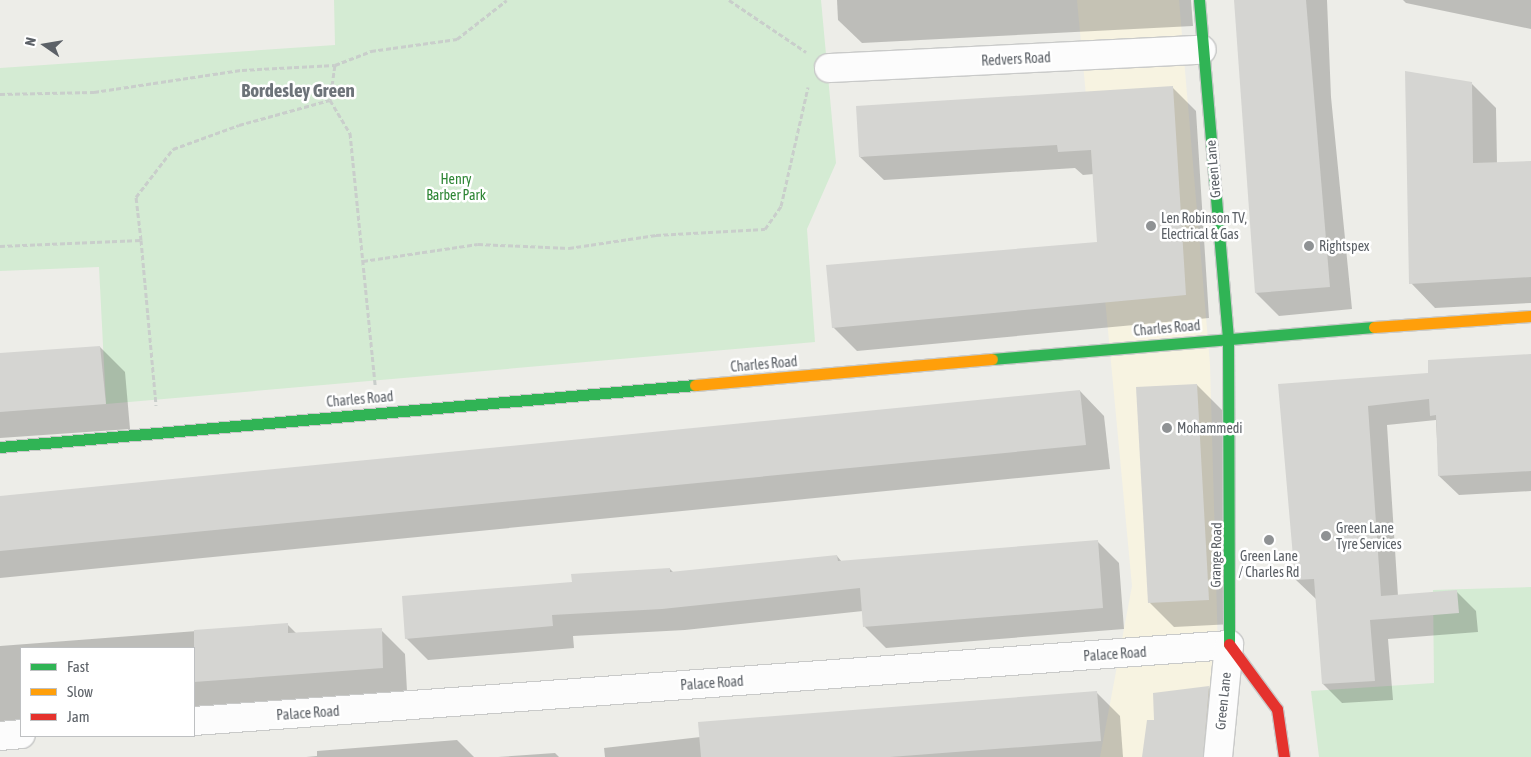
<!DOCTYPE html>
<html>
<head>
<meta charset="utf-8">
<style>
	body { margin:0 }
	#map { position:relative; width:1531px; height:757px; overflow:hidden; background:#edede8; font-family:"Asap Condensed",sans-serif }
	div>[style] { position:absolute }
	.commercial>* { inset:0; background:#f7f3e1 }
	.green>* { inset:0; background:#d4ebd3 }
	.shadow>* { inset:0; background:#0003 }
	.building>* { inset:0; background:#d5d5d2 }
	.path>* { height:3px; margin-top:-1.5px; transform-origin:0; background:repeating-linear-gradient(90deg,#c9cecb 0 5px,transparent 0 7.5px) }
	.roads { filter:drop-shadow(1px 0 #c9cac9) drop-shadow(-1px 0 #c9cac9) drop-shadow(0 1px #c9cac9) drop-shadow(0 -1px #c9cac9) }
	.street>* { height:28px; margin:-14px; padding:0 14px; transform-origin:14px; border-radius:14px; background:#fcfcfc }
	.fast>* { height:11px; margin:-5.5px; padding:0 5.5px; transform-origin:5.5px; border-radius:5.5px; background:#30b455 }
	.slow>* { height:11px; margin:-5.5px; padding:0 5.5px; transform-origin:5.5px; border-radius:5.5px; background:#ff9f0a }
	.jam>* { height:11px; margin:-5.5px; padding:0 5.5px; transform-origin:5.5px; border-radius:5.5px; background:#e5322d }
	.dots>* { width:14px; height:14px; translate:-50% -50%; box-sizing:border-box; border:2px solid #fff; border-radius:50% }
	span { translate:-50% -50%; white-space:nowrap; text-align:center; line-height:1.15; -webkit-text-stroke:5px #fff; paint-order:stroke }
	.street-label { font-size:14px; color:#5c6167 }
	.park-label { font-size:14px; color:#2d8534 }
	.poi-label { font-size:14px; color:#5c6167 }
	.left { translate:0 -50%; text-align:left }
	.district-label { font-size:19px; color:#6d7379; font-weight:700 }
	.legend { position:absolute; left:20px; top:647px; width:175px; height:90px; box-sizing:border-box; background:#fff; border:1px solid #bec0c2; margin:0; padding:6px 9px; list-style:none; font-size:15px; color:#5c6167 }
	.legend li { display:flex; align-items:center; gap:10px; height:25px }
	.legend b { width:25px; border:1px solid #bec0c2 }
	.north { position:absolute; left:20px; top:20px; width:50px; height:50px; -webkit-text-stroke:4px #fff; paint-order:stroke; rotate:283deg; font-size:14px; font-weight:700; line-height:20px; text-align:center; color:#5c6167 }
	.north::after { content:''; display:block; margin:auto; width:18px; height:22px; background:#5c6167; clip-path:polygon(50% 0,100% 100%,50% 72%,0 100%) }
</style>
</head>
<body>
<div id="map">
	<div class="commercial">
		<div style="clip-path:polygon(1077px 0,1179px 0,1210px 364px,1219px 687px,1209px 757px,1100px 757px,1132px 586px)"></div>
	</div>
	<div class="green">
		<div style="clip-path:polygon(334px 0,821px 0,836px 163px,807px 229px,815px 342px,106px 404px,99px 267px,0 271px,0 68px,335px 45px)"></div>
		<div style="clip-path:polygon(1531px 587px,1531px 757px,1319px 757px,1311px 691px,1434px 683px,1433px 590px)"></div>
	</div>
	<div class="shadow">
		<div style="clip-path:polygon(837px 0,1191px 0,1193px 26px,862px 43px,838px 20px)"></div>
		<div style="clip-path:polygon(1235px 0,1327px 0,1331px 97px,1352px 309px,1279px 316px,1256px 293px)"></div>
		<div style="clip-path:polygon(1403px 0,1531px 0,1531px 29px,1406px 3px)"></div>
		<div style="clip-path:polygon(1471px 83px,1496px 108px,1497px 164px,1531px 163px,1531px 303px,1435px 308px,1411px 283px)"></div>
		<div style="clip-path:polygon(1172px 87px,1196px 111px,1209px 318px,857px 351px,833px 327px,1099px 243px,1094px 174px,1083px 175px,1075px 168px,884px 180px,860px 157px)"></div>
		<div style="clip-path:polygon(100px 347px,125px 372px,130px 429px,0 438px,0 355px)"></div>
		<div style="clip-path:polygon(1531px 356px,1531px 491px,1459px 495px,1439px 476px,1436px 420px,1387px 425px,1398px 596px,1457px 592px,1476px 611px,1478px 632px,1388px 639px,1393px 700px,1342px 703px,1323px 684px,1316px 599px,1296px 580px,1279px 385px,1429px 374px)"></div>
		<div style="clip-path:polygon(1197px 385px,1222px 410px,1233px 624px,1174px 627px,1149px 602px)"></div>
		<div style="clip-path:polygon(1080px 391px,1104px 416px,1110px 469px,0 578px,0 497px)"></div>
		<div style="clip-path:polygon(1097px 541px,1119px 563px,1124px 629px,886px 648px,865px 627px,863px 611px,685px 630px,573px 636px,574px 648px,428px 660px,406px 638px,573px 583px,670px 569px,674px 573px,837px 556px,842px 562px)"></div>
		<div style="clip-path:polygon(287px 624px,296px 633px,381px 630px,405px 654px,407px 691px,194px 708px,194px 648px,21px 648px,21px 721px,0 723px,0 646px)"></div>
		<div style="clip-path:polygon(1209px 688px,1234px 713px,1230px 757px,1143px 757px,1155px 721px)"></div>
		<div style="clip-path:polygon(1096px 692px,1120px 716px,1123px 757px,605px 757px,604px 748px)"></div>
		<div style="clip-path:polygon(457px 740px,474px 757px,306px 757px,317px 756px,317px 751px)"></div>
		<div style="clip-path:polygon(555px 753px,559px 757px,498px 757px)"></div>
	</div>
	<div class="building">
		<div style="clip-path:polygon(1234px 0,1306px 0,1330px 287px,1255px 293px)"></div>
		<div style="clip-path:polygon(1405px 71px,1472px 82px,1473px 163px,1531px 161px,1531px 277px,1409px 284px)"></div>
		<div style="clip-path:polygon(1173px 86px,1186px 295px,832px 328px,826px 265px,1097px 242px,1091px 150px,1058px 152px,1057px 145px,859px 157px,856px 106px)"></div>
		<div style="clip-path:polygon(100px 346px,106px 404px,0 412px,0 353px)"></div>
		<div style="clip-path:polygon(1531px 354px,1531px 471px,1438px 476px,1436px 415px,1430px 416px,1429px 399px,1368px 406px,1381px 596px,1457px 590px,1459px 613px,1370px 620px,1375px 681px,1322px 684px,1314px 579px,1295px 580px,1278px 384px,1428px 373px,1428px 360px)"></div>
		<div style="clip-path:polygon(1197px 384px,1209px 600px,1148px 603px,1136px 387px)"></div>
		<div style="clip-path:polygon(1080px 390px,1086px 445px,0 551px,0 496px)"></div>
		<div style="clip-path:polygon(1098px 540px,1103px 608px,863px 627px,860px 588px,662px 609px,552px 615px,553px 626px,405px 639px,402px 596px,572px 582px,571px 574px,670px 568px,670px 572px,837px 555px,838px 561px)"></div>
		<div style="clip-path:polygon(288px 623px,288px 633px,382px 628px,383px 668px,194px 682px,194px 630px)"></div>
		<div style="clip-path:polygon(1209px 686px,1203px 757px,1142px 757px,1147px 720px,1154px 720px,1153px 693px)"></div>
		<div style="clip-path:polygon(1097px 691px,1101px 741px,890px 757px,701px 757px,698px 722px)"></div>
	</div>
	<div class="path">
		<div style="left:729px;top:0;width:93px;rotate:34deg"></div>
		<div style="left:0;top:94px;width:94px;rotate:-1.2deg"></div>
		<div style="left:94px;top:92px;width:150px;rotate:-8.5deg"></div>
		<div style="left:242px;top:70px;width:93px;rotate:-3.1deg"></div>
		<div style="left:335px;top:65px;width:39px;rotate:-21deg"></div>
		<div style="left:371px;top:51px;width:87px;rotate:-7.9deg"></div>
		<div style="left:457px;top:39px;width:63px;rotate:-38deg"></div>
		<div style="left:330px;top:100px;width:35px;rotate:-82deg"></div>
		<div style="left:141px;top:240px;width:43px;rotate:-96.6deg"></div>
		<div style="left:136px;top:197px;width:61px;rotate:-52.4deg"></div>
		<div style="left:173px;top:149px;width:70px;rotate:-20deg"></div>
		<div style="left:239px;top:125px;width:94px;rotate:-15.4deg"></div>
		<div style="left:330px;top:100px;width:39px;rotate:59deg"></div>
		<div style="left:350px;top:133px;width:253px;rotate:84.3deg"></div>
		<div style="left:0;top:246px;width:141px;rotate:-2.4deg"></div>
		<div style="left:141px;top:240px;width:166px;rotate:84.8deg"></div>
		<div style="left:363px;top:261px;width:116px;rotate:-8.4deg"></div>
		<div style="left:478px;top:244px;width:91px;rotate:2.5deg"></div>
		<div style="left:569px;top:248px;width:88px;rotate:-8.5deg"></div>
		<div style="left:656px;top:235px;width:109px;rotate:-3.2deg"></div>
		<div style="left:765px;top:229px;width:28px;rotate:-55deg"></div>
		<div style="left:781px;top:206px;width:122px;rotate:-77.2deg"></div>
	</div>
	<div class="roads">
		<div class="street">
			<div style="left:829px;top:68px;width:373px;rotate:-2.8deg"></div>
			<div style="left:194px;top:721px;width:1038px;rotate:-4.2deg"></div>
			<div style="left:1229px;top:645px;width:113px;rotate:95.6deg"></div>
			<div style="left:0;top:736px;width:21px;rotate:-5deg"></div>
		</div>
		<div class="fast">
			<div style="left:1199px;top:0;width:339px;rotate:85.1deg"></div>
			<div style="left:1228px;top:338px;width:306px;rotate:89.8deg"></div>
			<div style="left:992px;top:359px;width:383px;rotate:-4.8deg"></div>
			<div style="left:0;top:447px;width:698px;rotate:-5.1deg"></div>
		</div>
		<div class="slow">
			<div style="left:1374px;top:327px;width:157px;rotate:-4deg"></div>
			<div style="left:695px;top:385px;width:298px;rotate:-5deg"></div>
		</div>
		<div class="jam">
			<div style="left:1229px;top:644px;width:81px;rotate:53.6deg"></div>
			<div style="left:1277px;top:709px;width:49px;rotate:81.7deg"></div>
		</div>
	</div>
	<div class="dots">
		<div style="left:1151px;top:226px;background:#8f9294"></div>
		<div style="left:1309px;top:246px;background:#8f9294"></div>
		<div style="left:1167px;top:428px;background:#8f9294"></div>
		<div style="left:1326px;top:536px;background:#8f9294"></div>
		<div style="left:1269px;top:540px;background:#8f9294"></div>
	</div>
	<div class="street-label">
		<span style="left:1016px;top:59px;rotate:-3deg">Redvers Road</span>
		<span style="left:1213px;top:169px;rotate:-95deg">Green Lane</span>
		<span style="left:1167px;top:328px;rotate:-5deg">Charles Road</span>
		<span style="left:764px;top:364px;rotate:-5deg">Charles Road</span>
		<span style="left:360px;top:399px;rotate:-5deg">Charles Road</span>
		<span style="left:1216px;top:555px;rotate:-89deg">Grange Road</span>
		<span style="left:1115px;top:654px;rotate:-4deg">Palace Road</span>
		<span style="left:712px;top:683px;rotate:-4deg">Palace Road</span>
		<span style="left:1223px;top:701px;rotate:-84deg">Green Lane</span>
		<span style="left:308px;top:713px;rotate:-4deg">Palace Road</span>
	</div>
	<div class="park-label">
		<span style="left:456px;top:187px">Henry<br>Barber Park</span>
	</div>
	<div class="poi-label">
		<span class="left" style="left:1161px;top:226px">Len Robinson TV,<br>Electrical &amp; Gas</span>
		<span class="left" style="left:1319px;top:246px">Rightspex</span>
		<span class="left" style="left:1177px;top:428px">Mohammedi</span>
		<span class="left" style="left:1336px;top:536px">Green Lane<br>Tyre Services</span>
		<span style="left:1269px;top:564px">Green Lane<br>/ Charles Rd</span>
	</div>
	<div class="district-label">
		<span style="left:298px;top:91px">Bordesley Green</span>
	</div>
	<ul class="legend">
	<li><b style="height:6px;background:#30b455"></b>Fast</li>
	<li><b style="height:6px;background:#ff9f0a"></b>Slow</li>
	<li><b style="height:6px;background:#e5322d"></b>Jam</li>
	</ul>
	<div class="north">N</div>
</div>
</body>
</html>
